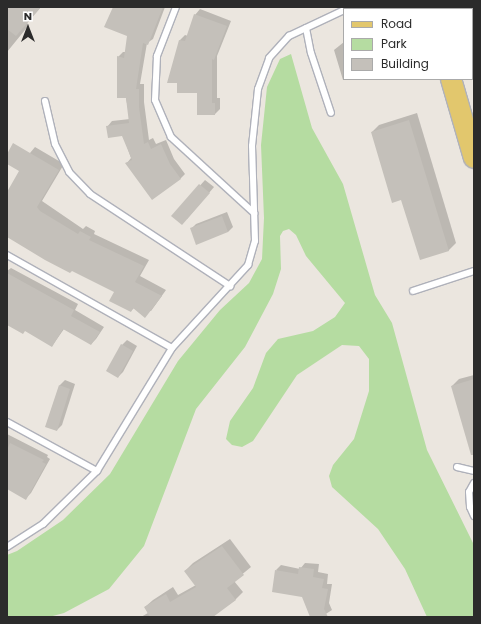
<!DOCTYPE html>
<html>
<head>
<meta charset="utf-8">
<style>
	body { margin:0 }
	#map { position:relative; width:481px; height:624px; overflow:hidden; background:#ebe6df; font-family:Poppins,sans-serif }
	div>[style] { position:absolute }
	.green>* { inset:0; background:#b5dca1 }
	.shadow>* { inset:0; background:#0003 }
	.building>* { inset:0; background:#c4c0ba }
	.roads { filter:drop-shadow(1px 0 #afb1ba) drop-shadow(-1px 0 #afb1ba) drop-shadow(0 1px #afb1ba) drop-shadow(0 -1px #afb1ba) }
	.lane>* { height:6px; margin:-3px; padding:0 3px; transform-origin:3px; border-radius:3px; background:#fff }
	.primary>* { height:20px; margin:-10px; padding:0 10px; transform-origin:10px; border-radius:10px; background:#e2c76d }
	span { translate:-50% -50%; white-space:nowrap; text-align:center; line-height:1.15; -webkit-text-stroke:3px #fff; paint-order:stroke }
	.frame { position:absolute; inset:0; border:8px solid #2b2b2b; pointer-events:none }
	.legend { position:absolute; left:343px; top:8px; width:130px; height:72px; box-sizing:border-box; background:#fff; border:1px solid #aaa; margin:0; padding:5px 7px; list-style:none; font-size:12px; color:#2b2b2b }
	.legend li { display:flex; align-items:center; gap:8px; height:20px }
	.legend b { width:20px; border:1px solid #aaa }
	.north { position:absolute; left:8px; top:8px; width:40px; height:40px; -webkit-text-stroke:3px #fff; paint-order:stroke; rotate:0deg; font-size:11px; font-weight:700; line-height:16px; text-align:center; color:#2b2b2b }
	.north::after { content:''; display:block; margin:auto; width:14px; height:18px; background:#2b2b2b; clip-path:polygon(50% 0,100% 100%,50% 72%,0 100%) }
</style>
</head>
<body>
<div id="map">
	<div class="green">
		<div style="clip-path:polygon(291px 54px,312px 128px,343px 184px,375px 295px,392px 323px,427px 450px,474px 545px,474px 617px,427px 617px,405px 569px,378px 529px,332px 487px,329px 476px,333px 465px,354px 439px,369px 391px,369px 359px,359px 346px,342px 345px,297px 375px,253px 441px,242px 447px,232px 445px,226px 439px,230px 421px,253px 388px,266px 353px,278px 339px,313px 331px,335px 317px,345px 303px,306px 256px,296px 235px,289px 229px,283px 231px,280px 236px,281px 269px,273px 294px,245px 347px,196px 409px,144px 546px,109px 589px,64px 613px,49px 617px,7px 617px,7px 555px,17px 551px,63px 520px,110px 474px,178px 361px,220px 310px,249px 283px,262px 259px,264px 218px,261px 145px,267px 87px,280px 59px)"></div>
	</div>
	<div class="shadow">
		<div style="clip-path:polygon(7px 7px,41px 7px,27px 23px,29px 25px,7px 52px)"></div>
		<div style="clip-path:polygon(114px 7px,165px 7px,153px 39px,147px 43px,140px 84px,144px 84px,144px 102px,149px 140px,153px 138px,156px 144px,166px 140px,174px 159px,185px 174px,180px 179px,127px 163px,131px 158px,123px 135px,107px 127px,112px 121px,130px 119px,118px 57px,123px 52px,126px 52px,128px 36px)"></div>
		<div style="clip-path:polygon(200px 9px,231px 21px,217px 56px,217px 98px,220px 98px,220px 109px,215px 114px,198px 92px,178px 82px,168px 82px,180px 40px,185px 35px,188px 36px,195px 15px)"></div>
		<div style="clip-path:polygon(344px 42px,344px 79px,347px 79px,343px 80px,334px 50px)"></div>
		<div style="clip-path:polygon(417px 113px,456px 243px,448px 251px,402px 199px,372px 132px,379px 125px)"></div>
		<div style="clip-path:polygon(35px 147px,64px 164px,42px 201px,83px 229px,86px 226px,95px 231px,94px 234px,149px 260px,140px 276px,166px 290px,151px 311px,134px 308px,131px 311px,116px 291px,7px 235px,7px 194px,30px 153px)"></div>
		<div style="clip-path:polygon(205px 180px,214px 187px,187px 219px,173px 216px)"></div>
		<div style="clip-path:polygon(227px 212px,233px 227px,228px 232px,191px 229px,196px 224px)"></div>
		<div style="clip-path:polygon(11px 268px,78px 304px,75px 310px,104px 327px,96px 339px,91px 344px,64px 329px,52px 346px,7px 316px,7px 271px)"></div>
		<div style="clip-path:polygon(127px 340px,137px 346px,123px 372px,118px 377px,122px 345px)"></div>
		<div style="clip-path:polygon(474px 375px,474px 443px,452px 386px,459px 379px)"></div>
		<div style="clip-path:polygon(65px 380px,75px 384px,62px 425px,57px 430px,60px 385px)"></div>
		<div style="clip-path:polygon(7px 434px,48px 455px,47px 457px,50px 459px,31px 493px,26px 498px,7px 483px)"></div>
		<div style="clip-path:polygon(230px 539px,251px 567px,234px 581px,243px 592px,235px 600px,211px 617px,141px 617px,148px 613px,145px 607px,153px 600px,173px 587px,178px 595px,196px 585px,185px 571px,193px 563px)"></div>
		<div style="clip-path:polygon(305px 563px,319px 564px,318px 572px,328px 574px,327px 584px,332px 584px,329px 603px,332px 610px,321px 617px,311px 617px,303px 596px,276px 570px,281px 565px,300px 569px)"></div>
	</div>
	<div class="building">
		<div style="clip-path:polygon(7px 7px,41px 7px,16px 36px,7px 29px)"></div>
		<div style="clip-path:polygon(113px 7px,163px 7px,148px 45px,143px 43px,136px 89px,139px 89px,139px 107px,144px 144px,148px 142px,151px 149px,161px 144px,170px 164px,181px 179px,152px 200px,125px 163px,132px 160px,122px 136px,108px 138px,106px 126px,129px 123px,126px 98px,117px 98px,117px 56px,124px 58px,127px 36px,104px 27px)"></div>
		<div style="clip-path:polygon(194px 14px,227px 26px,214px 60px,212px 59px,212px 103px,215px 103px,215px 115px,197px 115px,197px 93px,177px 93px,177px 83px,167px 83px,179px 40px,185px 41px)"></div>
		<div style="clip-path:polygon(409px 120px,449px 251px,420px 260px,401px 200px,392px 203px,371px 132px)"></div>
		<div style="clip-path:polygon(13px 143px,59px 170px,37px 207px,40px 211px,78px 234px,80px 231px,91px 237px,89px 240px,144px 266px,135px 282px,162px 296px,145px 318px,133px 308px,131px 312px,109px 301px,114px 292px,72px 271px,70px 273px,45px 260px,7px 237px,7px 192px,19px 171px,7px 164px,7px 154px)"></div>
		<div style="clip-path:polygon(199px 184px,210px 193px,182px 225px,171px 216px)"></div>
		<div style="clip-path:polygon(222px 216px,228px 232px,196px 245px,190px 228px)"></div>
		<div style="clip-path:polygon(7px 273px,74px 310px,71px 316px,100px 332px,91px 345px,63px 329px,52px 347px,25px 331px,23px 334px,7px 325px)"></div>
		<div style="clip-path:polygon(121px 344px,133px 351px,118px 378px,106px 371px)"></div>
		<div style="clip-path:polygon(474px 379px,474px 455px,471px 455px,451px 386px)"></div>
		<div style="clip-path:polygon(59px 385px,70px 389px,57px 431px,45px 427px)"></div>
		<div style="clip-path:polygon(10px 443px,44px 460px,42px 462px,46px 464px,26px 500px,7px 489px,7px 450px)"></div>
		<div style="clip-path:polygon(222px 546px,244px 575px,227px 588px,236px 600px,213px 617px,150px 617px,144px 607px,166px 594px,170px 602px,196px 587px,184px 571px)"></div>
		<div style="clip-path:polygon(299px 567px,314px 569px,313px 577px,324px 579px,322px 588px,328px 589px,324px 609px,328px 617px,310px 617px,302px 597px,272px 592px,275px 570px,298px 574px)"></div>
	</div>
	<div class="roads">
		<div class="lane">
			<div style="left:176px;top:7px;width:53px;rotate:111.2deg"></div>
			<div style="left:157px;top:56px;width:44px;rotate:92.6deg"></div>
			<div style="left:155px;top:100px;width:40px;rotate:66.6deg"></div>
			<div style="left:171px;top:137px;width:113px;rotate:42.5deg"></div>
			<div style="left:306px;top:28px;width:25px;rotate:79deg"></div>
			<div style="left:311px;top:53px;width:63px;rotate:71.6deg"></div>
			<div style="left:45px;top:101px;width:44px;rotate:76.9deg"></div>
			<div style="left:55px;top:144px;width:31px;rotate:63deg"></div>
			<div style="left:69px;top:172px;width:30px;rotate:46deg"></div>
			<div style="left:90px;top:194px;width:168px;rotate:33.3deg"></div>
			<div style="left:7px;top:255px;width:189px;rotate:29.4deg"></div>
			<div style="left:413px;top:291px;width:64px;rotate:-18.2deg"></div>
			<div style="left:7px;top:422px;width:102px;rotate:28.6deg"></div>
			<div style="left:457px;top:467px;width:17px;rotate:13deg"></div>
			<div style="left:474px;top:483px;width:10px;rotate:119deg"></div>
			<div style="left:469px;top:492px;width:15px;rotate:86deg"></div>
			<div style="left:470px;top:507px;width:10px;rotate:66deg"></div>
			<div style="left:7px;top:547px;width:43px;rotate:-32.6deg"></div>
			<div style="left:43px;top:524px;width:76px;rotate:-44.5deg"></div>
			<div style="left:97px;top:471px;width:144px;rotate:-58.6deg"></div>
			<div style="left:172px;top:348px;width:113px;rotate:-47.5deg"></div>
			<div style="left:248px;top:265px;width:25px;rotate:-74deg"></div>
			<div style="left:255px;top:241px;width:95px;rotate:-91.8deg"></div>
			<div style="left:252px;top:146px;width:57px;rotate:-84deg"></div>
			<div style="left:258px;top:89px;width:33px;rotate:-70deg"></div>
			<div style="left:269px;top:58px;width:30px;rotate:-48deg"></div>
			<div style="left:289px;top:36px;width:61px;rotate:-25.3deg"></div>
		</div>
		<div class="primary">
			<div style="left:430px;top:7px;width:2px;rotate:90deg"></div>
			<div style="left:451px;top:79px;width:82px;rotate:73.8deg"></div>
		</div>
	</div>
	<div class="frame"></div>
	<ul class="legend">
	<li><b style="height:5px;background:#e2c76d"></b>Road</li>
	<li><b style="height:11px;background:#b5dca1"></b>Park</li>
	<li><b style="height:11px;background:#c4c0ba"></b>Building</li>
	</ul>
	<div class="north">N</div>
</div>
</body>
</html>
